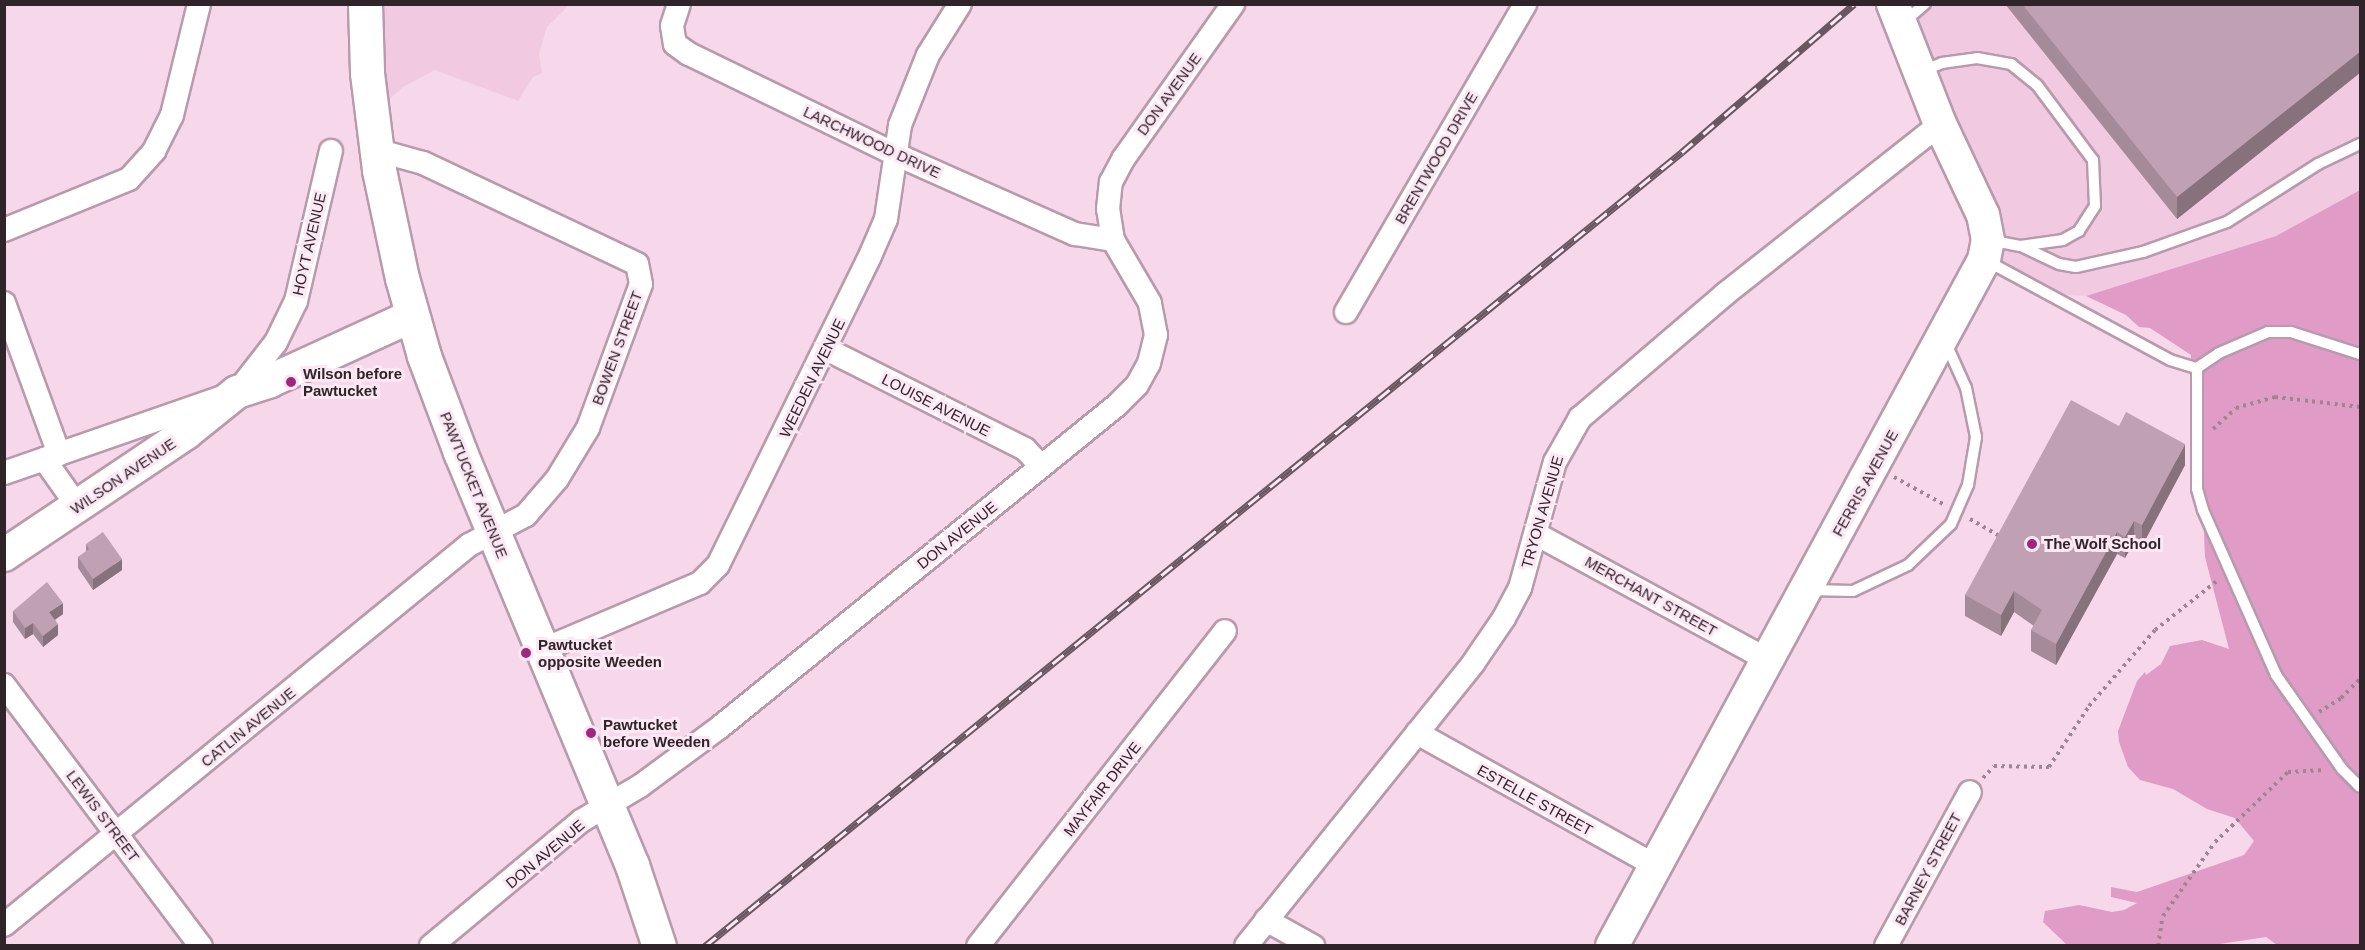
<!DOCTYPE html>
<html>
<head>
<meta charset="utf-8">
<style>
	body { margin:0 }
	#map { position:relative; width:2365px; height:950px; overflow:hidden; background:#f7d7ea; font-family:Helvetica,sans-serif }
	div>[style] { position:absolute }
	.built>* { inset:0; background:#f1cae1 }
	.green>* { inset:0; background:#e09cc7 }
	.path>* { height:4px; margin-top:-2px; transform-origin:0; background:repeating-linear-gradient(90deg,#9d8693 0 3px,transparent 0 7.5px) }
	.roads { filter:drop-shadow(2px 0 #b89aac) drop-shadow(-2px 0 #b89aac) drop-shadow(0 2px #b89aac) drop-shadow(0 -2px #b89aac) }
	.lane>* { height:10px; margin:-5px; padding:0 5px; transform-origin:5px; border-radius:5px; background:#fff }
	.street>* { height:22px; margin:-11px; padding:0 11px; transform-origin:11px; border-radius:11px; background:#fff }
	.secondary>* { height:32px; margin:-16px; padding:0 16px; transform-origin:16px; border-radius:16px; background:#fff }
	.primary>* { height:33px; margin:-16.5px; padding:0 16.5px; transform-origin:16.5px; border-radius:16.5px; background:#fff }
	.rail>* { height:7px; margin-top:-3.5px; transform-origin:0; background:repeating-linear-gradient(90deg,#fce8f4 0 14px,#685761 0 28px); box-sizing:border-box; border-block:2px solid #685761 }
	.wall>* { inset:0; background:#a58a9a }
	.shaded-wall>* { inset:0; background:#86717d }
	.building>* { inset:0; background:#c0a1b3 }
	.dots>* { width:16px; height:16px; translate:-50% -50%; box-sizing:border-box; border:3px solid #fce8f4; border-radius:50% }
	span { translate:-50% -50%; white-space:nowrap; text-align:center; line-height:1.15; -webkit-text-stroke:6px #fce8f4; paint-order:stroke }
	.street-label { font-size:15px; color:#30242b }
	.poi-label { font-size:15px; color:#30242b; font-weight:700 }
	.left { translate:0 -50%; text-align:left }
	.frame { position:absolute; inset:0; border:6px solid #30242b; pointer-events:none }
</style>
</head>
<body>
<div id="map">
	<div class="built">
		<div style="clip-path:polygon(1910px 4px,2360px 5px,2360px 190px,2276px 236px,2086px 296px,2067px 295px,2013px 275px,2008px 263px,1997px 271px,1979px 305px,1968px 309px,1978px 253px)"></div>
		<div style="clip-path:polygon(355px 5px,569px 5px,547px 27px,539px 54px,542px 73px,533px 77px,518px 101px,435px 70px,403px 87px,387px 101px,372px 91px)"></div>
	</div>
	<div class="green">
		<div style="clip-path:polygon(2360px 190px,2360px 945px,2277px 945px,2266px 937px,2213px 945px,2067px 945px,2043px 922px,2045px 911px,2079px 905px,2112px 912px,2124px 910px,2137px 903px,2111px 897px,2111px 887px,2137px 892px,2244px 855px,2254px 841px,2235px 818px,2207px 809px,2173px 789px,2140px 780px,2128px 767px,2119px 742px,2118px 731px,2137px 681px,2145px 672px,2146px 675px,2161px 664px,2170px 646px,2202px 640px,2229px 649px,2205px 557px,2199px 422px,2191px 403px,2191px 355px,2150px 328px,2139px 327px,2126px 315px,2086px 296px,2276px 236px)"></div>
	</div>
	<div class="path">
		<div style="left:2213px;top:429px;width:31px;rotate:-42deg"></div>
		<div style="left:2236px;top:408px;width:41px;rotate:-15.8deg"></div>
		<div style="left:2275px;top:397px;width:86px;rotate:6.7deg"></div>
		<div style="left:1894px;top:477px;width:56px;rotate:28.9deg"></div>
		<div style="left:1970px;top:519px;width:34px;rotate:30deg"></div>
		<div style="left:2319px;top:712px;width:26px;rotate:-32deg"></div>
		<div style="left:2341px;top:698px;width:27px;rotate:-45deg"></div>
		<div style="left:1983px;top:778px;width:16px;rotate:-47deg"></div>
		<div style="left:1994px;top:766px;width:55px;rotate:1deg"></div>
		<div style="left:2049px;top:767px;width:73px;rotate:-56.7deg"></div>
		<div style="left:2089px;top:706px;width:101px;rotate:-49deg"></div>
		<div style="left:2155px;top:630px;width:80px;rotate:-38.4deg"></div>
		<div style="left:2158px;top:946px;width:30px;rotate:-81deg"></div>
		<div style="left:2163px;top:916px;width:90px;rotate:-54.9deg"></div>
		<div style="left:2215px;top:842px;width:101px;rotate:-43.8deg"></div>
		<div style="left:2288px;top:772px;width:36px;rotate:-3deg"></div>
	</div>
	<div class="roads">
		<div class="lane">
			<div style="left:1904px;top:22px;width:28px;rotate:-41deg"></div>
			<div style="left:1923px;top:71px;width:21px;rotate:-23deg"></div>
			<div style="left:1942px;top:63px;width:35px;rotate:-8deg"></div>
			<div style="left:1977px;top:58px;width:35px;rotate:10deg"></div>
			<div style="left:2011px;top:64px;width:33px;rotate:39deg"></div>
			<div style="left:2037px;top:85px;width:94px;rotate:53.3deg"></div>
			<div style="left:2093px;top:160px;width:46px;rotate:87.5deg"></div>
			<div style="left:2095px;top:206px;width:30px;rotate:123deg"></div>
			<div style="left:2079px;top:231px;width:18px;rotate:151deg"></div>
			<div style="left:2063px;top:240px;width:43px;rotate:172.1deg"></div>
			<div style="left:2020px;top:246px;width:31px;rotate:-169deg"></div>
			<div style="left:2021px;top:246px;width:42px;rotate:25.3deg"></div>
			<div style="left:2059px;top:264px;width:17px;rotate:10deg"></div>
			<div style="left:2076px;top:267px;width:69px;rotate:-12.6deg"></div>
			<div style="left:2143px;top:252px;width:89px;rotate:-19.7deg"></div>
			<div style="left:2227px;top:222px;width:108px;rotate:-32.5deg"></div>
			<div style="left:2318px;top:164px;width:47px;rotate:-25.5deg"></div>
			<div style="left:1987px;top:261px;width:208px;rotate:28.4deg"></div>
			<div style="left:2170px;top:360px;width:28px;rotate:17deg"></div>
			<div style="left:2197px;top:368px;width:121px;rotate:90deg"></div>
			<div style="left:2197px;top:489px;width:22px;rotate:74deg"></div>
			<div style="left:2203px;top:510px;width:180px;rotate:66.1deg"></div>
			<div style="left:2276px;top:675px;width:115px;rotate:54.9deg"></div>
			<div style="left:2342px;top:769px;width:25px;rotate:45deg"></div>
			<div style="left:2197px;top:368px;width:27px;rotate:-34deg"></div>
			<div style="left:2219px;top:353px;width:53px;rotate:-23.2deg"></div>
			<div style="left:2268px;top:332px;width:23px"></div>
			<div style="left:2291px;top:332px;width:72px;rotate:17.7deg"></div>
			<div style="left:1809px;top:590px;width:44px;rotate:1.3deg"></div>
			<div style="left:1853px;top:591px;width:61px;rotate:-25.3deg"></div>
			<div style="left:1908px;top:565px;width:59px;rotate:-43.6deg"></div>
			<div style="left:1951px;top:524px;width:43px;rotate:-66.4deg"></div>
			<div style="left:1968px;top:485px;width:49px;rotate:-80.5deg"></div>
			<div style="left:1976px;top:437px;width:50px;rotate:-101.5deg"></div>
			<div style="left:1966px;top:388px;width:51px;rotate:-114.1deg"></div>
		</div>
		<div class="street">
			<div style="left:679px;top:4px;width:23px;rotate:108deg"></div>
			<div style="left:672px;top:26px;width:18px;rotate:81deg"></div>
			<div style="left:675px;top:44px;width:17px;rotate:36deg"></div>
			<div style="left:689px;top:54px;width:229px;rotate:25.9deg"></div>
			<div style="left:895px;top:154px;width:197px;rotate:24deg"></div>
			<div style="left:1075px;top:234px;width:38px;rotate:9deg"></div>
			<div style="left:4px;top:230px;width:135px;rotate:-22.2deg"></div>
			<div style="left:129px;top:179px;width:38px;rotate:-48deg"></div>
			<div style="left:154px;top:151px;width:40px;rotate:-63.4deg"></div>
			<div style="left:172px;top:115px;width:114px;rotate:-76.3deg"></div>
			<div style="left:4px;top:303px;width:161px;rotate:70deg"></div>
			<div style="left:1346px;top:312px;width:356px;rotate:-59.8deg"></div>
			<div style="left:826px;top:349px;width:223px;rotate:26.7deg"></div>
			<div style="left:1025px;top:449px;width:23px;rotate:47deg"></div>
			<div style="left:44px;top:459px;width:59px;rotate:54.7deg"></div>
			<div style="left:4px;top:473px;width:247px;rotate:-19.2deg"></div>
			<div style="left:237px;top:392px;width:63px;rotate:-52deg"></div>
			<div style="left:276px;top:342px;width:46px;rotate:-64deg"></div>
			<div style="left:296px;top:301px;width:154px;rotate:-76.9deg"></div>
			<div style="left:1536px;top:534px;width:262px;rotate:28.5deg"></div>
			<div style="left:542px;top:650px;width:172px;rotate:-23deg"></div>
			<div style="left:700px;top:583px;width:25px;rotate:-45deg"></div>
			<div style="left:718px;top:565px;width:344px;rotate:-63.8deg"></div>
			<div style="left:870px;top:256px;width:40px;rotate:-66.6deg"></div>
			<div style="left:886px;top:219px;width:95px;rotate:-81.5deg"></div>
			<div style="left:900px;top:125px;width:75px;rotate:-68.2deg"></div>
			<div style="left:928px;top:55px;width:60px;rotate:-57.9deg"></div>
			<div style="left:4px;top:685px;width:327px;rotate:53deg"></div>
			<div style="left:1417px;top:733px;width:271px;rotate:29.1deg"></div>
			<div style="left:1266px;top:920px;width:54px;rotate:29deg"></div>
			<div style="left:4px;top:925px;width:601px;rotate:-39.26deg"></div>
			<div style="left:469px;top:545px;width:64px;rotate:-27.8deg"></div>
			<div style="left:526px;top:515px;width:48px;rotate:-49.3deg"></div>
			<div style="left:557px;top:479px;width:60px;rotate:-58.7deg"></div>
			<div style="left:588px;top:428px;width:153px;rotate:-69.8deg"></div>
			<div style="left:641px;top:284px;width:20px;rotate:-101deg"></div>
			<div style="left:637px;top:264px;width:237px;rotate:-154.7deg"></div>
			<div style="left:423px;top:163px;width:49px;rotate:-164.5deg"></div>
			<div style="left:431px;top:946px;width:195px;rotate:-39.8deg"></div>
			<div style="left:581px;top:821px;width:69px;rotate:-30.7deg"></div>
			<div style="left:640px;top:786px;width:99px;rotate:-36.4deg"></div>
			<div style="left:720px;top:727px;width:511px;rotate:-39.04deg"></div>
			<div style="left:1117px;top:405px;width:28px;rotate:-45deg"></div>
			<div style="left:1137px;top:385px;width:25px;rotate:-61deg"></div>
			<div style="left:1149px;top:363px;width:29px;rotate:-76deg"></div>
			<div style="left:1156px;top:335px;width:33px;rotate:-101deg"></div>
			<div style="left:1150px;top:303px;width:73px;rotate:-120.4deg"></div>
			<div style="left:1113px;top:240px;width:31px;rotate:-99deg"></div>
			<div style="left:1108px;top:209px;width:27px;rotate:-84deg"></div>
			<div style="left:1111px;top:182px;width:27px;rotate:-62deg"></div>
			<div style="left:1124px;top:158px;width:189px;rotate:-54.7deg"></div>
			<div style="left:978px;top:946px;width:400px;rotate:-51.9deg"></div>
			<div style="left:1246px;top:946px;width:364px;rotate:-51.2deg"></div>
			<div style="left:1474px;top:662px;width:53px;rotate:-55.7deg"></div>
			<div style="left:1504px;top:618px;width:34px;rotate:-62deg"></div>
			<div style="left:1520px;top:588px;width:131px;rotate:-74.5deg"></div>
			<div style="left:1555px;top:462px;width:51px;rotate:-60.4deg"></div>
			<div style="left:1580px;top:418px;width:191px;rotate:-40.5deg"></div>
			<div style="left:1725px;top:294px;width:274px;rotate:-38.3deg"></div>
			<div style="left:1886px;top:946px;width:175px;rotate:-61.4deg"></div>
		</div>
		<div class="secondary">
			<div style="left:4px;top:555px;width:219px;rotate:-33.8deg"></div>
			<div style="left:186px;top:433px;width:65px;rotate:-38.8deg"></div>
			<div style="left:237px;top:392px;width:35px;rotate:-18deg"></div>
			<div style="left:270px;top:381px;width:156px;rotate:-24.6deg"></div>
			<div style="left:1612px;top:946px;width:780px;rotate:-61.53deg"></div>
			<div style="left:1984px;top:260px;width:20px;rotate:-79deg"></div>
			<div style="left:1988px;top:240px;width:25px;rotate:-101deg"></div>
			<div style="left:1983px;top:215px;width:101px;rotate:-115.3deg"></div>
			<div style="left:1940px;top:124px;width:129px;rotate:-111.4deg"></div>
		</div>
		<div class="primary">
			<div style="left:365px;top:4px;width:69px;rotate:88.3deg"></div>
			<div style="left:367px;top:73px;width:98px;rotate:82.9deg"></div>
			<div style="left:379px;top:170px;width:110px;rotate:78deg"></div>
			<div style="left:402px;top:278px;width:81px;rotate:74.2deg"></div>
			<div style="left:424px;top:356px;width:103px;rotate:69.4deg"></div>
			<div style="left:460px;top:452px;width:447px;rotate:67.4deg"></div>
			<div style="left:632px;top:865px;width:85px;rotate:71.6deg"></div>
		</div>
	</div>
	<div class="rail">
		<div style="left:705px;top:946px;width:1259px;rotate:-39.1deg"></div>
		<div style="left:1682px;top:152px;width:227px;rotate:-40.7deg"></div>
	</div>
	<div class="wall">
		<div style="clip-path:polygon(2005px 4px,2361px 4px,2361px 72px,2177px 219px)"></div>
		<div style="clip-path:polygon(2119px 426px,2185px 465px,2142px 546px,2134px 542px,2125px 558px,2117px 554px,2056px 665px,2031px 651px,2031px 630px,2034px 626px,2014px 612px,2001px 636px,1965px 616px,1965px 595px)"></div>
		<div style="clip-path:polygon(86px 544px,122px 570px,93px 590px,78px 568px,78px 557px,86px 552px)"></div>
		<div style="clip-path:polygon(13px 611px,63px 614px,55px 620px,58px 635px,43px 647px,33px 634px,25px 639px,13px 622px)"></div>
	</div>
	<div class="shaded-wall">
		<div style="clip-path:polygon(2361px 51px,2361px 72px,2177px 219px,2177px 197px)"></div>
		<div style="clip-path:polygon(2185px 444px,2185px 465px,2142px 546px,2142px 525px)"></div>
		<div style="clip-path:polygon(2134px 521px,2134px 542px,2125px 558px,2125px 537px)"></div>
		<div style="clip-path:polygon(2117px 532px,2117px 554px,2056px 665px,2056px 644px)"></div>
		<div style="clip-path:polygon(122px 559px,122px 570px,93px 590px,93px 579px)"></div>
		<div style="clip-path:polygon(2014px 591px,2014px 612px,2001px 636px,2001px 615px)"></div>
		<div style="clip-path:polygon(63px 603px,63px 614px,49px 623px,49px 612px)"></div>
		<div style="clip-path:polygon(33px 623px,33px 634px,25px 639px,25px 628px)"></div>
		<div style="clip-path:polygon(58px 624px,58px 635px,43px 647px,43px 636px)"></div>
	</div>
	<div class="building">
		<div style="clip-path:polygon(2022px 4px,2361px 4px,2361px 51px,2177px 197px)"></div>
		<div style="clip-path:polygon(2071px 400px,2119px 426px,2126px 412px,2185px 444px,2142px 525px,2134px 521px,2125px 537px,2117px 532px,2056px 644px,2031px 630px,2042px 610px,2014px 591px,2001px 615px,1965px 595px)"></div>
		<div style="clip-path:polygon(103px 532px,122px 559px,93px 579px,78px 557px,89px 549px,86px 544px)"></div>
		<div style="clip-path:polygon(47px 582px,63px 603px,49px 612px,58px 624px,43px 636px,33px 623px,25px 628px,13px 611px)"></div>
	</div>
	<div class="dots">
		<div style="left:291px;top:382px;background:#a0277e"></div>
		<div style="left:2032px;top:544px;background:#a0277e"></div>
		<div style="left:526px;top:653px;background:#a0277e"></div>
		<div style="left:591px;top:733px;background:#a0277e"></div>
	</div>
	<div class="street-label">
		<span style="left:1169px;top:94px;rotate:-54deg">DON AVENUE</span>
		<span style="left:872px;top:142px;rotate:25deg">LARCHWOOD DRIVE</span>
		<span style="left:1436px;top:158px;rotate:-60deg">BRENTWOOD DRIVE</span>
		<span style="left:309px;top:244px;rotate:-77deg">HOYT AVENUE</span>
		<span style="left:617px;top:348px;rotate:-70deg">BOWEN STREET</span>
		<span style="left:812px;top:378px;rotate:-64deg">WEEDEN AVENUE</span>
		<span style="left:936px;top:405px;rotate:27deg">LOUISE AVENUE</span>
		<span style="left:123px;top:476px;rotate:-34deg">WILSON AVENUE</span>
		<span style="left:1865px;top:483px;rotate:-61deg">FERRIS AVENUE</span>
		<span style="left:474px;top:485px;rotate:68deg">PAWTUCKET AVENUE</span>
		<span style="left:1542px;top:512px;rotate:-74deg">TRYON AVENUE</span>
		<span style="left:957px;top:535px;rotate:-39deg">DON AVENUE</span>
		<span style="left:1651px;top:596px;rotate:29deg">MERCHANT STREET</span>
		<span style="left:248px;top:727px;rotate:-39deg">CATLIN AVENUE</span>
		<span style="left:1102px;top:789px;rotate:-52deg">MAYFAIR DRIVE</span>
		<span style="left:1535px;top:800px;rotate:29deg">ESTELLE STREET</span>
		<span style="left:103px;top:816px;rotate:53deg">LEWIS STREET</span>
		<span style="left:545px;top:854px;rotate:-40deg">DON AVENUE</span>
		<span style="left:1928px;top:869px;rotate:-62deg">BARNEY STREET</span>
	</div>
	<div class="poi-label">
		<span class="left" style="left:303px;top:382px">Wilson before<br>Pawtucket</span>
		<span class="left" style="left:2044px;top:544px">The Wolf School</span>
		<span class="left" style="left:538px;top:653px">Pawtucket<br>opposite Weeden</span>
		<span class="left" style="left:603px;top:733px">Pawtucket<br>before Weeden</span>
	</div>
	<div class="frame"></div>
</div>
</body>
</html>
